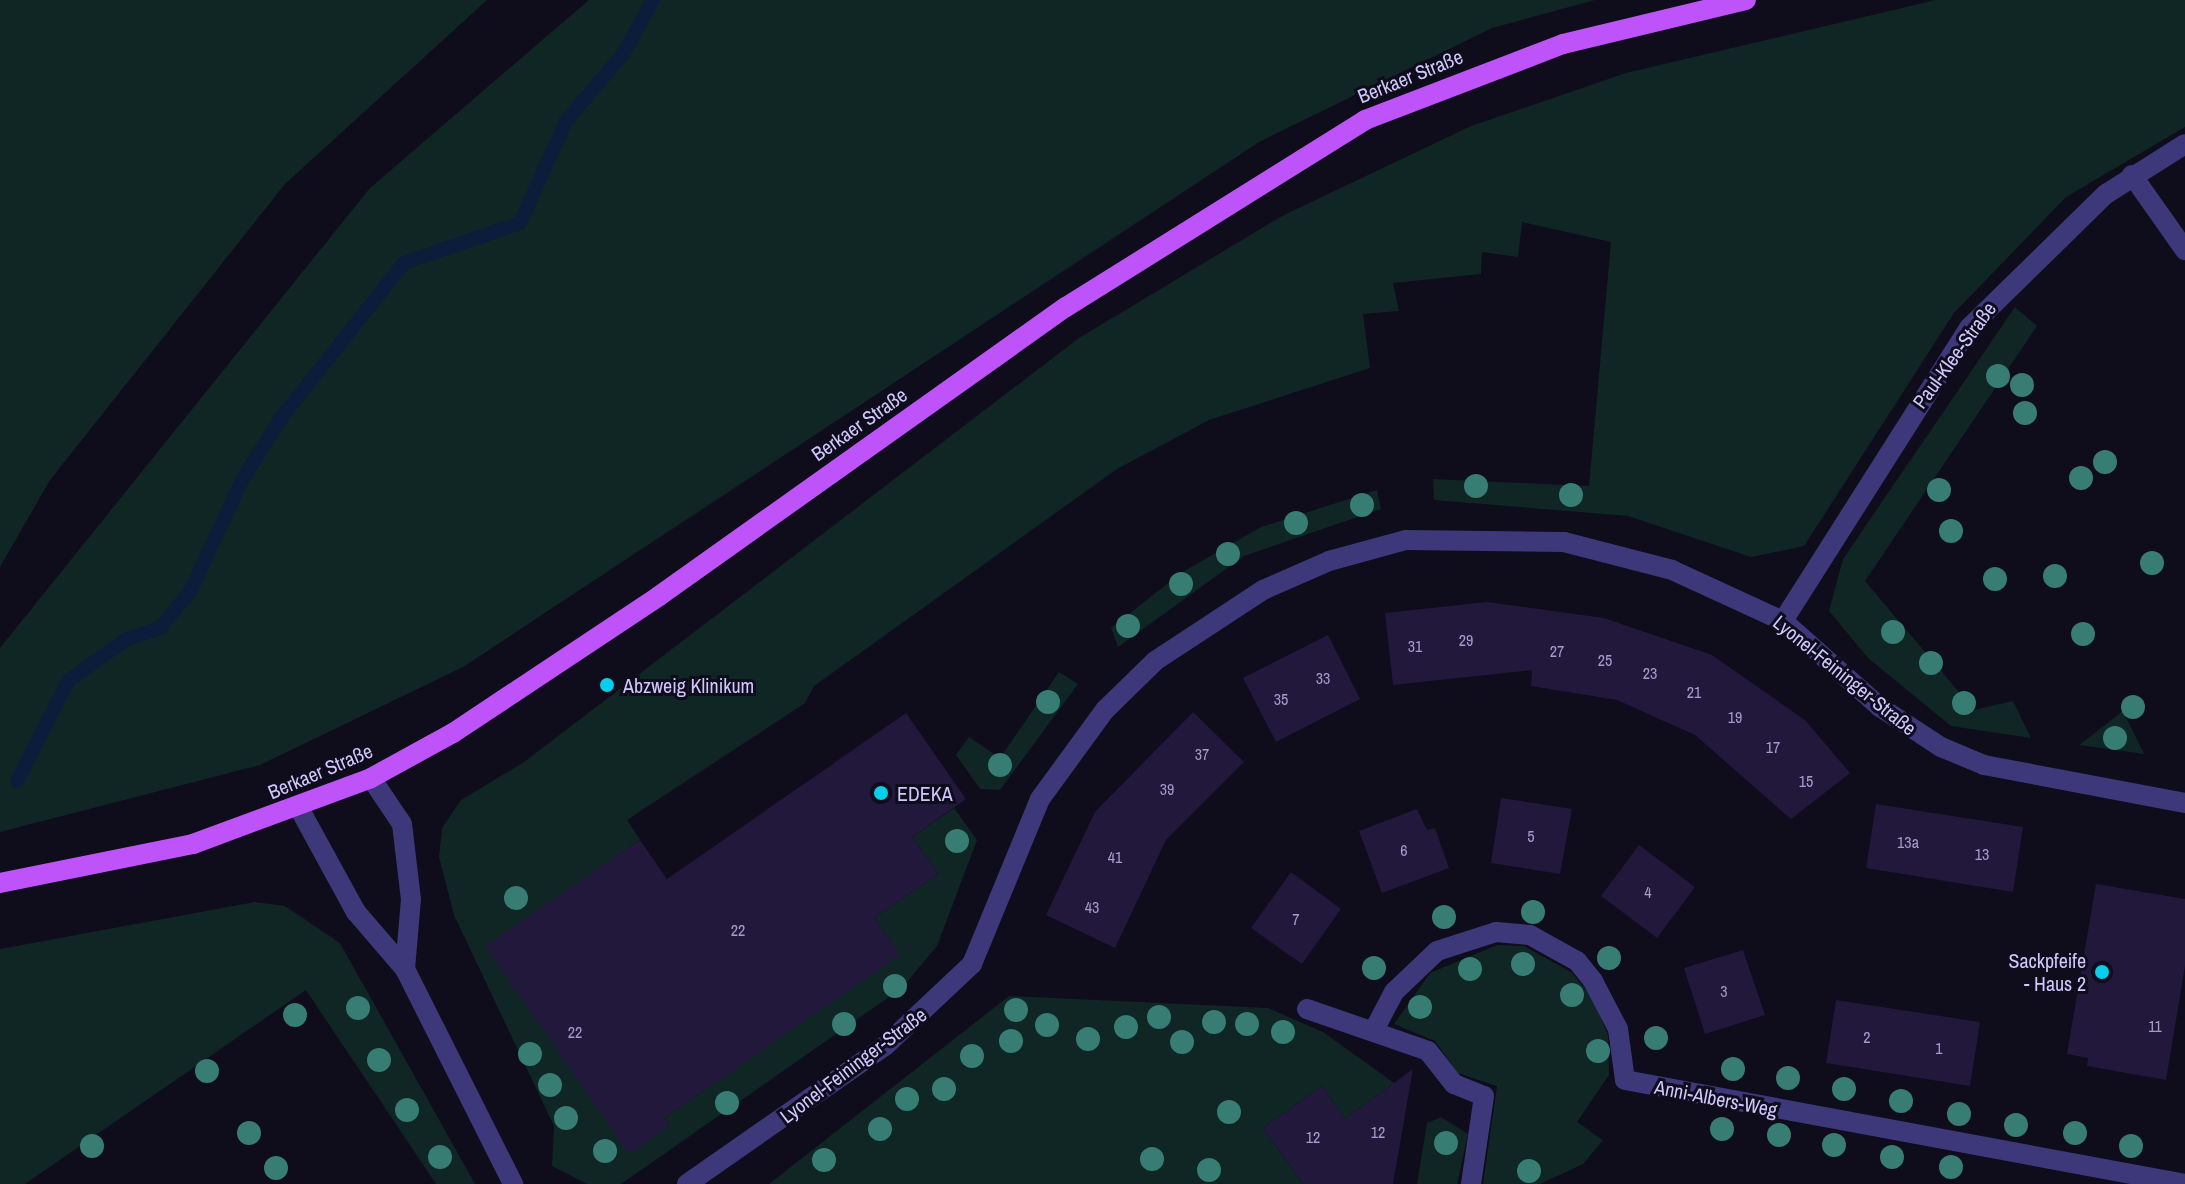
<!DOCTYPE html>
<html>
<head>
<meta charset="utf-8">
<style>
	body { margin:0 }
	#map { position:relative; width:2185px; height:1184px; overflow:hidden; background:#0f0c1c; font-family:"Archivo Narrow",sans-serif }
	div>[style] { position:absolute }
	.green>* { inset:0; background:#0f2625 }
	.stream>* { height:14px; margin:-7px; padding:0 7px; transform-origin:7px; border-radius:7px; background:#0c1c3b }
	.building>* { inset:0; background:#21183c }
	.minor>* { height:20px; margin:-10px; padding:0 10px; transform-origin:10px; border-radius:10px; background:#3c387a }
	.major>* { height:20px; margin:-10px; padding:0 10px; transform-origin:10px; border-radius:10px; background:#bf53fa }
	.trees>* { width:24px; height:24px; margin:-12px; border-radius:50%; background:#377d74 }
	.dots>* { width:22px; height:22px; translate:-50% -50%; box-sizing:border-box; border:4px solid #0f0c1c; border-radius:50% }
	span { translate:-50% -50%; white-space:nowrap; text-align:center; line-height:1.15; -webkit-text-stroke:6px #0f0c1c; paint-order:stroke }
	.number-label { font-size:16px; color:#a49ccd }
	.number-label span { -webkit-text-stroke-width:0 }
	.street-label { font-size:20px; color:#d0c8fd }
	.poi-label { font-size:20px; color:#d0c8fd }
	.left { translate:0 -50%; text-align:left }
	.right { translate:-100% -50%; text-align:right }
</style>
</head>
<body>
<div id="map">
	<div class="green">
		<div style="clip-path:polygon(0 0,487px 0,285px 184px,50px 480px,0 567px)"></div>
		<div style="clip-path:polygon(589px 0,1595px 0,1492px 28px,1259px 142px,463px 667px,260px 765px,0 832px,0 648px,370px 188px)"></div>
		<div style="clip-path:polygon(1936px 0,2185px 0,2185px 127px,2066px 197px,1954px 313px,1804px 546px,1751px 557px,1628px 516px,1434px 500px,1433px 479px,1589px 486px,1611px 242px,1522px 222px,1518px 257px,1482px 252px,1481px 274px,1393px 283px,1399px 311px,1363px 314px,1370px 368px,1209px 420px,1117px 469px,814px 686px,805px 703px,627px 820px,640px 840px,486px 947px,669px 1124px,664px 1118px,899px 954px,874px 918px,938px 874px,912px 837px,954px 808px,977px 840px,937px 946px,902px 988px,621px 1184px,587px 1184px,552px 1166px,554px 1126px,454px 915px,439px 857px,442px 828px,461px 800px,524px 762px,1079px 338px,1282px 216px,1471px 126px,1626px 73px)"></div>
		<div style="clip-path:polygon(2015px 307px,2037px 326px,1865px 581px,1974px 710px,2013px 701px,2031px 738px,1951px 726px,1868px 658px,1829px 611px,1843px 559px)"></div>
		<div style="clip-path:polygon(1377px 490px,1381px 509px,1244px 556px,1118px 647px,1111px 628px,1181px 573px,1261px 527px)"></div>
		<div style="clip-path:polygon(1059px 672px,1078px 684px,1000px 790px,980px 789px,956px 755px,969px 737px,1000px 758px)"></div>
		<div style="clip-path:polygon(2123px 711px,2144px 754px,2079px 745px)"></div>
		<div style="clip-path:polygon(255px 902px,285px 906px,340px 943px,475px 1184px,436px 1184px,306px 990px,25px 1184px,0 1184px,0 949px)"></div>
		<div style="clip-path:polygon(1497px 945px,1524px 946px,1571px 972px,1591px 995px,1608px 1035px,1609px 1075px,1577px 1122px,1603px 1140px,1583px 1164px,1540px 1184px,1483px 1184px,1497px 1086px,1458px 1073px,1435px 1041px,1394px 1024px,1430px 973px)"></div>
		<div style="clip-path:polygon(1009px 996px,1268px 1008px,1323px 1032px,1394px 1083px,1345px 1119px,1322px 1086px,1263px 1128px,1303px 1184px,769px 1184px)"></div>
		<div style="clip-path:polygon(1441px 1117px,1468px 1134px,1457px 1184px,1417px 1184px,1427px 1123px)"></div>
	</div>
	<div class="stream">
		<div style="left:17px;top:781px;width:114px;rotate:-62.8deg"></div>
		<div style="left:69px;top:680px;width:69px;rotate:-35.5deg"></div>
		<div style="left:125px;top:640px;width:37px;rotate:-19deg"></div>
		<div style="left:160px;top:628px;width:49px;rotate:-50.8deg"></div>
		<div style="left:191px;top:590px;width:121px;rotate:-65.1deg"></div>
		<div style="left:242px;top:480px;width:73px;rotate:-57.8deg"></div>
		<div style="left:281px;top:418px;width:198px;rotate:-51.6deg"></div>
		<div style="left:404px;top:263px;width:123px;rotate:-19deg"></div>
		<div style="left:520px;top:223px;width:112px;rotate:-65.7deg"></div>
		<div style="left:566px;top:121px;width:88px;rotate:-49.6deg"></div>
		<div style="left:623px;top:54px;width:62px;rotate:-60.9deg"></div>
	</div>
	<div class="building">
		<div style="clip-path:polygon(1487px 602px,1604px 618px,1712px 655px,1805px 720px,1850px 773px,1791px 819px,1695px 735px,1617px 700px,1531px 686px,1532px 670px,1393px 685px,1385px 613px)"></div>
		<div style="clip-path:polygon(1328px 635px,1360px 699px,1276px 742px,1243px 678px)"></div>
		<div style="clip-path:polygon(1193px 712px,1244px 762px,1166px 840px,1115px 948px,1046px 915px,1095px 812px)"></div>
		<div style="clip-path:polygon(906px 713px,966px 799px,912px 837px,938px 874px,874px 918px,900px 955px,664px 1118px,670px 1125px,629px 1154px,485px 946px,640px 840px,667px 879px)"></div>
		<div style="clip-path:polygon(1501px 798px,1572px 809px,1560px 874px,1491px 863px)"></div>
		<div style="clip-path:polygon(1876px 804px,2023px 827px,2013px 892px,1866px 868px)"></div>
		<div style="clip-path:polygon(1417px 809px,1427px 830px,1435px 828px,1449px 868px,1382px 893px,1359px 831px)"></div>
		<div style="clip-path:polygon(1639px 845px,1695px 887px,1657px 938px,1601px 896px)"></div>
		<div style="clip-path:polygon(1291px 872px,1341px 909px,1302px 964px,1251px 928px)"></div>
		<div style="clip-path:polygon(2096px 884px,2185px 899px,2185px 966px,2166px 1080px,2087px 1066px,2088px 1058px,2067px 1054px)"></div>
		<div style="clip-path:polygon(1743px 950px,1765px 1015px,1705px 1034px,1684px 968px)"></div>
		<div style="clip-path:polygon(1836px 1000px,1980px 1022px,1970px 1086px,1826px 1063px)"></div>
		<div style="clip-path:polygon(1413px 1069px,1393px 1184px,1303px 1184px,1263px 1128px,1322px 1086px,1345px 1119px)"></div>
	</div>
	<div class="minor">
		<div style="left:2132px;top:175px;width:92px;rotate:54.8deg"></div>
		<div style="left:1783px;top:621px;width:347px;rotate:-57.6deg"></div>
		<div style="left:1969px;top:328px;width:192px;rotate:-44.4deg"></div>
		<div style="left:2106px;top:194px;width:93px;rotate:-32.3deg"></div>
		<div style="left:371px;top:778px;width:55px;rotate:56deg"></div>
		<div style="left:402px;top:824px;width:76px;rotate:83.2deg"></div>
		<div style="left:411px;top:899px;width:70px;rotate:94.9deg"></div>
		<div style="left:299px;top:808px;width:119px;rotate:61.3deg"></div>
		<div style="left:356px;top:912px;width:75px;rotate:49.3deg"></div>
		<div style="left:405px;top:969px;width:241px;rotate:63.3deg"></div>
		<div style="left:1307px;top:1009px;width:128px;rotate:19.1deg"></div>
		<div style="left:1428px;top:1051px;width:42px;rotate:51.8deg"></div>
		<div style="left:1454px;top:1084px;width:32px;rotate:22deg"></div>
		<div style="left:1484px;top:1096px;width:89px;rotate:98.4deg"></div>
		<div style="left:1374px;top:1030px;width:43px;rotate:-62.2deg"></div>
		<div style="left:1394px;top:992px;width:59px;rotate:-43.6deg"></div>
		<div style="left:1437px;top:951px;width:62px;rotate:-17.9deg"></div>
		<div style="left:1496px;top:932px;width:34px;rotate:5deg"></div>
		<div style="left:1530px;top:935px;width:54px;rotate:29deg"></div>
		<div style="left:1577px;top:961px;width:26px;rotate:51deg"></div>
		<div style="left:1593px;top:981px;width:54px;rotate:62.5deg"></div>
		<div style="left:1618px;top:1029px;width:51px;rotate:82.2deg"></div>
		<div style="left:1625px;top:1080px;width:570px;rotate:10.52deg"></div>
		<div style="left:687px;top:1184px;width:241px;rotate:-34.9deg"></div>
		<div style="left:885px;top:1046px;width:120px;rotate:-43.3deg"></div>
		<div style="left:972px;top:964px;width:178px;rotate:-67.6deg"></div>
		<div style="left:1040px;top:799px;width:110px;rotate:-53.9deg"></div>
		<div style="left:1105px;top:710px;width:70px;rotate:-44.4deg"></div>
		<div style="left:1155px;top:661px;width:129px;rotate:-33.3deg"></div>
		<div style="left:1263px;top:590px;width:72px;rotate:-23.7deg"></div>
		<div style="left:1329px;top:561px;width:80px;rotate:-15.3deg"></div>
		<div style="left:1406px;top:540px;width:158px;rotate:0.7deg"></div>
		<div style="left:1564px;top:542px;width:112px;rotate:14.5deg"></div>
		<div style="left:1672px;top:570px;width:122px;rotate:24.7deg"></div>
		<div style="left:1783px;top:621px;width:130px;rotate:41.6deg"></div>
		<div style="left:1880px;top:707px;width:73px;rotate:33.3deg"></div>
		<div style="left:1941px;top:747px;width:47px;rotate:22.7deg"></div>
		<div style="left:1984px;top:765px;width:205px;rotate:10.7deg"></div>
	</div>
	<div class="major">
		<div style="left:0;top:883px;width:197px;rotate:-11.4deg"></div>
		<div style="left:193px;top:844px;width:190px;rotate:-20.3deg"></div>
		<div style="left:371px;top:778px;width:94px;rotate:-28.8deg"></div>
		<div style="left:453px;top:733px;width:247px;rotate:-33.6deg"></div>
		<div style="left:659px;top:596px;width:499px;rotate:-35.4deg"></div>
		<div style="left:1066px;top:307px;width:353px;rotate:-32deg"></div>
		<div style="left:1365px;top:120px;width:212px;rotate:-21deg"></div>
		<div style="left:1563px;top:44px;width:188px;rotate:-13.5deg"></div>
	</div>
	<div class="trees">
		<div style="left:1998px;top:376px"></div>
		<div style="left:2022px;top:385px"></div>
		<div style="left:2025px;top:413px"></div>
		<div style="left:2105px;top:462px"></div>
		<div style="left:2081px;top:478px"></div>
		<div style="left:1476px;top:486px"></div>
		<div style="left:1939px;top:490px"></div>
		<div style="left:1571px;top:495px"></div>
		<div style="left:1362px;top:505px"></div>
		<div style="left:1296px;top:523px"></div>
		<div style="left:1951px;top:531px"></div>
		<div style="left:1228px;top:554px"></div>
		<div style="left:2152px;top:563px"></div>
		<div style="left:2055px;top:576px"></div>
		<div style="left:1995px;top:579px"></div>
		<div style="left:1181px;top:584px"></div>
		<div style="left:1128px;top:626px"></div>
		<div style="left:1893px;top:632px"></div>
		<div style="left:2083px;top:634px"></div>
		<div style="left:1931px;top:663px"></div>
		<div style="left:1048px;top:702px"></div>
		<div style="left:1964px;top:703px"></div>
		<div style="left:2133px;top:707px"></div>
		<div style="left:2115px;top:738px"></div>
		<div style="left:1000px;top:765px"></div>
		<div style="left:957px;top:841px"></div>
		<div style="left:516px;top:898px"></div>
		<div style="left:1533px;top:912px"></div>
		<div style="left:1444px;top:917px"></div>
		<div style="left:1609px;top:958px"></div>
		<div style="left:1523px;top:964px"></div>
		<div style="left:1374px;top:968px"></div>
		<div style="left:1470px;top:969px"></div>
		<div style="left:895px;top:986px"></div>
		<div style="left:1572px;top:995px"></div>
		<div style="left:1420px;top:1007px"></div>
		<div style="left:358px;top:1008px"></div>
		<div style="left:1016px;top:1010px"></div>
		<div style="left:295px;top:1015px"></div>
		<div style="left:1159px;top:1017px"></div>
		<div style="left:1214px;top:1022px"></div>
		<div style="left:844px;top:1024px"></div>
		<div style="left:1247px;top:1024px"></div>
		<div style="left:1047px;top:1025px"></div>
		<div style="left:1126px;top:1027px"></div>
		<div style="left:1283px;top:1032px"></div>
		<div style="left:1656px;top:1038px"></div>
		<div style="left:1088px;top:1039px"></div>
		<div style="left:1011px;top:1041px"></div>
		<div style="left:1182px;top:1042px"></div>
		<div style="left:1598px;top:1051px"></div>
		<div style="left:530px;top:1054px"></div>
		<div style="left:972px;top:1056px"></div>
		<div style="left:379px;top:1060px"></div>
		<div style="left:1733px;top:1069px"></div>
		<div style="left:207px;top:1071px"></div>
		<div style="left:1788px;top:1078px"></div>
		<div style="left:550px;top:1085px"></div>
		<div style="left:944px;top:1089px"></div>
		<div style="left:1844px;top:1089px"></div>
		<div style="left:907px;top:1099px"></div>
		<div style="left:1901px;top:1101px"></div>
		<div style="left:727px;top:1103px"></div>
		<div style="left:407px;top:1110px"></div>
		<div style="left:1229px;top:1112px"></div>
		<div style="left:1959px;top:1114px"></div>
		<div style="left:566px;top:1118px"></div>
		<div style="left:2016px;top:1125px"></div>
		<div style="left:880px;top:1129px"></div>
		<div style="left:1722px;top:1129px"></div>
		<div style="left:249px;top:1133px"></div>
		<div style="left:2075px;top:1133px"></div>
		<div style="left:1779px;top:1135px"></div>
		<div style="left:1446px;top:1143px"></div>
		<div style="left:1834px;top:1145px"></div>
		<div style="left:92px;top:1146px"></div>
		<div style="left:2131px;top:1146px"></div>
		<div style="left:605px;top:1151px"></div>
		<div style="left:440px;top:1157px"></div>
		<div style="left:1892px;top:1157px"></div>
		<div style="left:1152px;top:1159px"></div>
		<div style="left:824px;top:1160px"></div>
		<div style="left:1951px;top:1167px"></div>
		<div style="left:276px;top:1168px"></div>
		<div style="left:1209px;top:1170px"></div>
		<div style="left:1529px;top:1171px"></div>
	</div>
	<div class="dots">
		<div style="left:607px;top:685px;background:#07cfeb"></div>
		<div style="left:881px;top:793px;background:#07cfeb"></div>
		<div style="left:2102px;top:972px;background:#07cfeb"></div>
	</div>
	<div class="number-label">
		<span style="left:1466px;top:640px">29</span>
		<span style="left:1415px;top:646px">31</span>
		<span style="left:1557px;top:651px">27</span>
		<span style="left:1605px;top:660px">25</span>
		<span style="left:1650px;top:673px">23</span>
		<span style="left:1323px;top:678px">33</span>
		<span style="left:1694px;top:692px">21</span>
		<span style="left:1281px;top:699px">35</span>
		<span style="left:1735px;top:717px">19</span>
		<span style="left:1773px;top:747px">17</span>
		<span style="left:1202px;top:754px">37</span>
		<span style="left:1806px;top:781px">15</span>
		<span style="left:1167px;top:789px">39</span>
		<span style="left:1531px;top:836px">5</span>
		<span style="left:1908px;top:842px">13a</span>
		<span style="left:1404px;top:850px">6</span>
		<span style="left:1982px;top:854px">13</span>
		<span style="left:1115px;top:857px">41</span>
		<span style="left:1648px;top:892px">4</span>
		<span style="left:1092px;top:907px">43</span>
		<span style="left:1296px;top:919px">7</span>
		<span style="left:738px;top:930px">22</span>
		<span style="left:1724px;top:991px">3</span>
		<span style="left:2155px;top:1026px">11</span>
		<span style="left:575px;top:1032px">22</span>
		<span style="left:1867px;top:1037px">2</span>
		<span style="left:1939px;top:1048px">1</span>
		<span style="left:1378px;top:1132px">12</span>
		<span style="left:1313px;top:1137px">12</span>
	</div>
	<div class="street-label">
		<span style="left:1410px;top:76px;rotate:-22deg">Berkaer Straße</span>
		<span style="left:1954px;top:355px;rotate:-54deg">Paul-Klee-Straße</span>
		<span style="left:859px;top:424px;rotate:-35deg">Berkaer Straße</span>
		<span style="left:1845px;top:675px;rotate:39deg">Lyonel-Feininger-Straße</span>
		<span style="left:320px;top:771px;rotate:-23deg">Berkaer Straße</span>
		<span style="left:853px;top:1065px;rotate:-37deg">Lyonel-Feininger-Straße</span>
		<span style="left:1716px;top:1098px;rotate:11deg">Anni-Albers-Weg</span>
	</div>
	<div class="poi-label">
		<span class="left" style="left:623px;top:685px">Abzweig Klinikum</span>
		<span class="left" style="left:897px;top:793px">EDEKA</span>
		<span class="right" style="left:2086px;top:972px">Sackpfeife<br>- Haus 2</span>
	</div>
</div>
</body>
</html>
